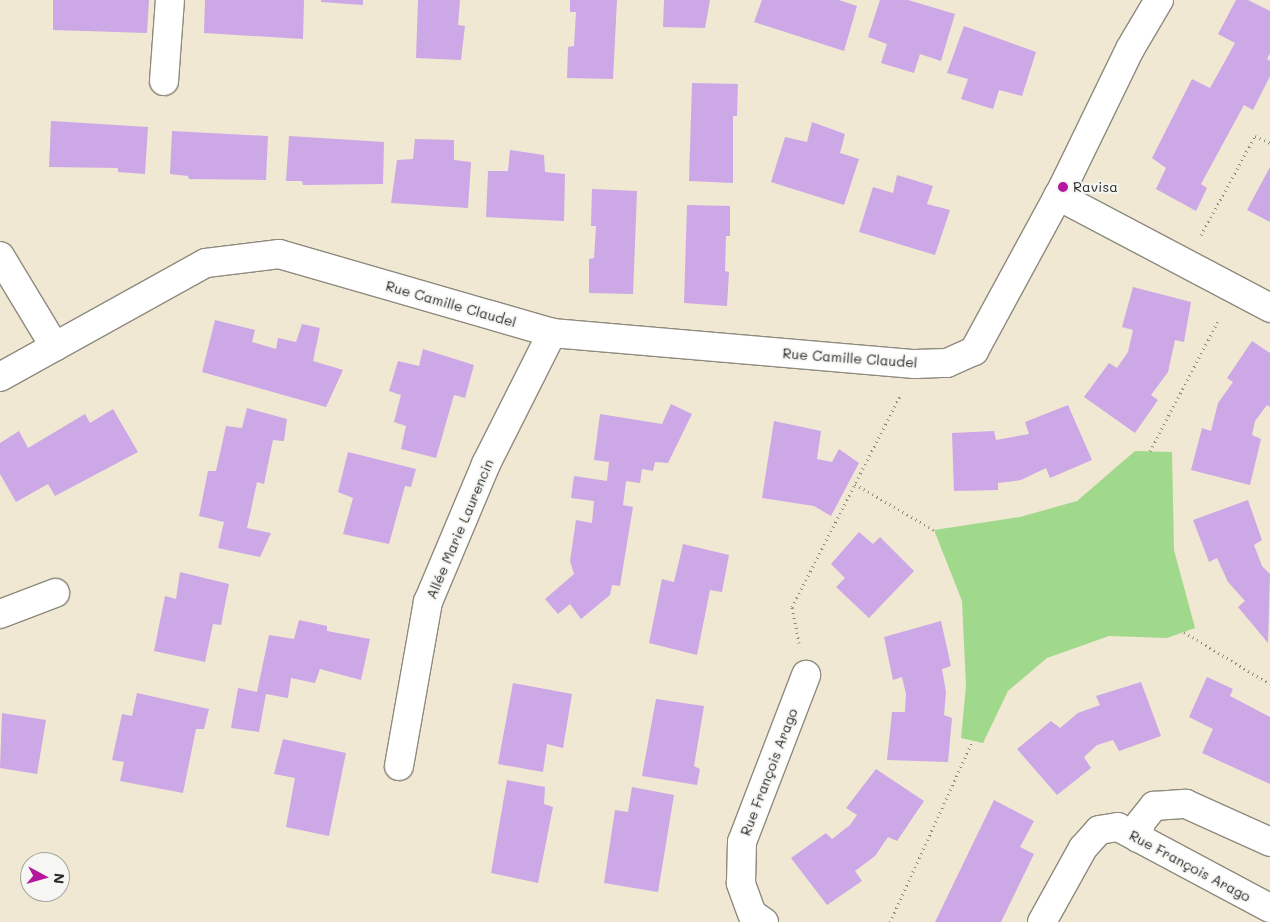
<!DOCTYPE html>
<html>
<head>
<meta charset="utf-8">
<style>
	body { margin:0 }
	#map { position:relative; width:1270px; height:922px; overflow:hidden; background:#f0e8d2; font-family:Mali,sans-serif }
	div>[style] { position:absolute }
	.green>* { inset:0; background:#a0d98b }
	.building>* { inset:0; background:#cca8e6 }
	.path>* { height:3px; margin-top:-1.5px; transform-origin:0; background:repeating-linear-gradient(90deg,#8e8a7e 0 1px,transparent 0 5px) }
	.roads { filter:drop-shadow(1px 0 #8e8a7e) drop-shadow(-1px 0 #8e8a7e) drop-shadow(0 1px #8e8a7e) drop-shadow(0 -1px #8e8a7e) }
	.minor>* { height:28px; margin:-14px; padding:0 14px; transform-origin:14px; border-radius:14px; background:#fff }
	.dots>* { width:14px; height:14px; translate:-50% -50%; box-sizing:border-box; border:2px solid #f6f6f2; border-radius:50% }
	span { translate:-50% -50%; white-space:nowrap; text-align:center; line-height:1.15; -webkit-text-stroke:4px #f6f6f2; paint-order:stroke }
	.poi-label { font-size:14px; color:#2b2b2b }
	.left { translate:0 -50%; text-align:left }
	.street-label { font-size:14px; color:#2b2b2b }
	.north { position:absolute; left:20px; top:852px; width:50px; height:50px; box-sizing:border-box; background:#f6f6f2; border:1px solid #a5a5a2; border-radius:50%; rotate:96deg; font-size:14px; font-weight:700; line-height:20px; text-align:center; color:#2b2b2b }
	.north::after { content:''; display:block; margin:auto; width:18px; height:22px; background:#b5179e; clip-path:polygon(50% 0,100% 100%,50% 72%,0 100%) }
</style>
</head>
<body>
<div id="map">
	<div class="green">
		<div style="clip-path:polygon(1135px 451px,1172px 452px,1174px 550px,1195px 628px,1167px 638px,1109px 636px,1047px 658px,1008px 691px,983px 743px,961px 738px,966px 686px,962px 601px,934px 530px,1020px 517px,1077px 501px)"></div>
	</div>
	<div class="building">
		<div style="clip-path:polygon(53px 0,149px 0,147px 33px,53px 30px)"></div>
		<div style="clip-path:polygon(205px 0,304px 0,303px 39px,204px 33px)"></div>
		<div style="clip-path:polygon(321px 0,363px 0,363px 5px,321px 2px)"></div>
		<div style="clip-path:polygon(418px 0,460px 0,458px 25px,465px 26px,461px 60px,416px 58px)"></div>
		<div style="clip-path:polygon(570px 0,617px 0,613px 79px,567px 78px,568px 47px,574px 46px,576px 12px,570px 12px)"></div>
		<div style="clip-path:polygon(664px 0,710px 0,705px 28px,663px 27px)"></div>
		<div style="clip-path:polygon(762px 0,839px 0,857px 6px,844px 51px,754px 22px)"></div>
		<div style="clip-path:polygon(880px 0,908px 0,955px 14px,941px 61px,920px 54px,914px 73px,881px 63px,887px 44px,868px 37px)"></div>
		<div style="clip-path:polygon(1236px 0,1248px 0,1270px 11px,1270px 53px,1267px 59px,1270px 61px,1270px 76px,1253px 110px,1244px 105px,1201px 184px,1207px 188px,1196px 211px,1156px 189px,1166px 168px,1152px 158px,1192px 79px,1210px 88px,1235px 43px,1218px 34px)"></div>
		<div style="clip-path:polygon(964px 26px,1036px 52px,1022px 96px,999px 90px,993px 109px,961px 99px,968px 79px,947px 73px)"></div>
		<div style="clip-path:polygon(692px 83px,738px 84px,737px 116px,733px 116px,733px 183px,689px 181px)"></div>
		<div style="clip-path:polygon(51px 121px,148px 127px,145px 174px,118px 172px,118px 168px,49px 167px)"></div>
		<div style="clip-path:polygon(812px 122px,845px 134px,840px 153px,859px 159px,844px 205px,771px 182px,785px 137px,807px 142px)"></div>
		<div style="clip-path:polygon(172px 131px,268px 136px,266px 180px,189px 179px,188px 176px,170px 174px)"></div>
		<div style="clip-path:polygon(289px 136px,384px 142px,383px 184px,303px 185px,302px 181px,286px 181px)"></div>
		<div style="clip-path:polygon(415px 139px,454px 140px,454px 160px,471px 162px,468px 208px,391px 203px,397px 160px,413px 159px)"></div>
		<div style="clip-path:polygon(510px 150px,544px 155px,545px 172px,565px 174px,564px 221px,486px 217px,488px 171px,508px 171px)"></div>
		<div style="clip-path:polygon(1270px 167px,1270px 222px,1247px 210px)"></div>
		<div style="clip-path:polygon(897px 175px,933px 186px,927px 204px,950px 210px,935px 255px,859px 232px,873px 187px,893px 193px)"></div>
		<div style="clip-path:polygon(592px 189px,637px 191px,633px 294px,589px 293px,589px 259px,594px 258px,596px 226px,591px 226px)"></div>
		<div style="clip-path:polygon(687px 205px,730px 206px,730px 236px,726px 236px,725px 271px,729px 272px,727px 306px,684px 303px)"></div>
		<div style="clip-path:polygon(1133px 287px,1191px 302px,1184px 342px,1175px 340px,1168px 372px,1151px 395px,1158px 400px,1135px 433px,1084px 397px,1109px 363px,1117px 368px,1128px 352px,1133px 330px,1122px 327px)"></div>
		<div style="clip-path:polygon(215px 320px,255px 330px,252px 342px,276px 349px,278px 338px,296px 342px,302px 324px,320px 328px,313px 361px,343px 370px,326px 407px,202px 372px)"></div>
		<div style="clip-path:polygon(1252px 341px,1270px 353px,1270px 407px,1267px 405px,1255px 421px,1252px 435px,1261px 439px,1250px 485px,1191px 470px,1202px 428px,1211px 431px,1218px 403px,1233px 382px,1227px 378px)"></div>
		<div style="clip-path:polygon(423px 349px,474px 365px,465px 398px,454px 395px,436px 458px,401px 449px,406px 426px,394px 422px,401px 395px,389px 391px,398px 361px,419px 366px)"></div>
		<div style="clip-path:polygon(671px 404px,692px 414px,668px 463px,655px 462px,653px 471px,642px 469px,640px 483px,626px 481px,623px 505px,633px 507px,620px 586px,612px 585px,610px 595px,581px 619px,570px 604px,558px 614px,545px 599px,574px 574px,570px 561px,576px 520px,592px 523px,594px 501px,571px 498px,574px 476px,607px 481px,609px 462px,594px 460px,600px 414px,662px 424px)"></div>
		<div style="clip-path:polygon(1068px 405px,1092px 460px,1050px 478px,1046px 468px,1021px 480px,998px 483px,998px 490px,954px 491px,952px 433px,994px 431px,996px 440px,1029px 434px,1025px 422px)"></div>
		<div style="clip-path:polygon(247px 408px,287px 419px,284px 441px,273px 440px,264px 484px,257px 482px,247px 528px,271px 533px,260px 557px,218px 548px,224px 522px,199px 516px,208px 471px,216px 471px,226px 426px,242px 428px)"></div>
		<div style="clip-path:polygon(113px 409px,138px 452px,55px 496px,48px 484px,16px 502px,0 474px,0 443px,19px 431px,28px 448px,85px 414px,90px 423px)"></div>
		<div style="clip-path:polygon(774px 421px,821px 431px,817px 459px,832px 462px,839px 449px,859px 463px,831px 516px,814px 506px,762px 498px)"></div>
		<div style="clip-path:polygon(348px 452px,416px 469px,411px 487px,405px 486px,389px 544px,343px 534px,353px 498px,338px 492px)"></div>
		<div style="clip-path:polygon(1248px 500px,1262px 540px,1254px 545px,1262px 566px,1270px 574px,1268px 643px,1238px 607px,1245px 601px,1228px 582px,1217px 558px,1209px 562px,1193px 520px)"></div>
		<div style="clip-path:polygon(859px 532px,873px 544px,880px 537px,914px 571px,869px 618px,836px 587px,845px 578px,831px 564px)"></div>
		<div style="clip-path:polygon(683px 544px,729px 555px,722px 592px,710px 590px,697px 655px,649px 643px,662px 579px,674px 582px)"></div>
		<div style="clip-path:polygon(180px 572px,229px 584px,221px 625px,213px 624px,205px 662px,154px 651px,165px 596px,176px 599px)"></div>
		<div style="clip-path:polygon(299px 620px,327px 626px,327px 631px,370px 639px,361px 680px,320px 669px,315px 683px,291px 678px,288px 698px,266px 694px,259px 732px,231px 728px,238px 688px,257px 692px,269px 635px,294px 639px)"></div>
		<div style="clip-path:polygon(941px 621px,951px 666px,942px 669px,946px 692px,944px 715px,952px 718px,948px 762px,887px 760px,892px 712px,905px 712px,906px 694px,902px 677px,893px 680px,884px 637px)"></div>
		<div style="clip-path:polygon(1207px 677px,1233px 689px,1230px 696px,1270px 717px,1270px 784px,1202px 753px,1213px 729px,1189px 717px)"></div>
		<div style="clip-path:polygon(1141px 682px,1161px 736px,1119px 751px,1113px 740px,1097px 745px,1084px 757px,1091px 768px,1057px 795px,1017px 749px,1051px 721px,1060px 728px,1078px 713px,1100px 705px,1096px 696px)"></div>
		<div style="clip-path:polygon(513px 683px,572px 694px,563px 748px,547px 744px,543px 772px,498px 764px)"></div>
		<div style="clip-path:polygon(137px 693px,209px 709px,204px 729px,196px 729px,183px 793px,120px 781px,124px 762px,112px 760px,122px 714px,132px 716px)"></div>
		<div style="clip-path:polygon(656px 699px,704px 706px,694px 766px,700px 769px,697px 785px,642px 776px)"></div>
		<div style="clip-path:polygon(2px 713px,46px 720px,37px 774px,0 768px)"></div>
		<div style="clip-path:polygon(283px 739px,346px 753px,329px 836px,286px 827px,295px 778px,274px 774px)"></div>
		<div style="clip-path:polygon(876px 769px,924px 801px,897px 841px,888px 837px,875px 856px,855px 871px,862px 881px,827px 905px,791px 858px,826px 833px,832px 839px,850px 825px,857px 815px,846px 808px)"></div>
		<div style="clip-path:polygon(507px 780px,545px 787px,544px 804px,553px 807px,538px 883px,491px 873px)"></div>
		<div style="clip-path:polygon(632px 787px,674px 795px,658px 892px,604px 883px,615px 810px,628px 812px)"></div>
		<div style="clip-path:polygon(994px 800px,1034px 821px,1020px 847px,1034px 854px,1001px 922px,935px 922px)"></div>
	</div>
	<div class="path">
		<div style="left:1201px;top:235px;width:113px;rotate:-61.4deg"></div>
		<div style="left:1255px;top:136px;width:17px;rotate:25deg"></div>
		<div style="left:1150px;top:451px;width:149px;rotate:-62.4deg"></div>
		<div style="left:855px;top:484px;width:91px;rotate:30.2deg"></div>
		<div style="left:1184px;top:632px;width:100px;rotate:31.2deg"></div>
		<div style="left:799px;top:643px;width:37px;rotate:-101deg"></div>
		<div style="left:792px;top:607px;width:237px;rotate:-62.9deg"></div>
		<div style="left:890px;top:922px;width:200px;rotate:-65.5deg"></div>
	</div>
	<div class="roads">
		<div class="minor">
			<div style="left:164px;top:81px;width:81px;rotate:-85.8deg"></div>
			<div style="left:1058px;top:196px;width:240px;rotate:27.8deg"></div>
			<div style="left:0;top:256px;width:106px;rotate:58.9deg"></div>
			<div style="left:0;top:377px;width:235px;rotate:-29deg"></div>
			<div style="left:206px;top:263px;width:74px;rotate:-7deg"></div>
			<div style="left:279px;top:254px;width:284px;rotate:16.1deg"></div>
			<div style="left:552px;top:333px;width:364px;rotate:4.9deg"></div>
			<div style="left:915px;top:364px;width:32px;rotate:-2deg"></div>
			<div style="left:947px;top:363px;width:30px;rotate:-24deg"></div>
			<div style="left:974px;top:351px;width:187px;rotate:-61.5deg"></div>
			<div style="left:1063px;top:187px;width:153px;rotate:-64.1deg"></div>
			<div style="left:1130px;top:49px;width:57px;rotate:-59.4deg"></div>
			<div style="left:0;top:614px;width:59px;rotate:-20.9deg"></div>
			<div style="left:399px;top:766px;width:167px;rotate:-80deg"></div>
			<div style="left:428px;top:602px;width:150px;rotate:-67.2deg"></div>
			<div style="left:486px;top:464px;width:147px;rotate:-63.3deg"></div>
			<div style="left:1138px;top:838px;width:16px;rotate:-79deg"></div>
			<div style="left:1141px;top:822px;width:21px;rotate:-51deg"></div>
			<div style="left:1154px;top:806px;width:32px;rotate:-4deg"></div>
			<div style="left:1186px;top:804px;width:92px;rotate:24.3deg"></div>
			<div style="left:764px;top:922px;width:14px;rotate:-146deg"></div>
			<div style="left:752px;top:914px;width:33px;rotate:-110deg"></div>
			<div style="left:741px;top:883px;width:41px;rotate:-88.6deg"></div>
			<div style="left:742px;top:842px;width:179px;rotate:-69deg"></div>
			<div style="left:1042px;top:922px;width:85px;rotate:-61deg"></div>
			<div style="left:1083px;top:848px;width:24px;rotate:-48deg"></div>
			<div style="left:1099px;top:830px;width:19px;rotate:-9deg"></div>
			<div style="left:1118px;top:827px;width:172px;rotate:28.1deg"></div>
		</div>
	</div>
	<div class="dots">
		<div style="left:1063px;top:187px;background:#b5179e"></div>
	</div>
	<div class="poi-label">
		<span class="left" style="left:1073px;top:187px">Ravisa</span>
	</div>
	<div class="street-label">
		<span style="left:451px;top:304px;rotate:16deg">Rue Camille Claudel</span>
		<span style="left:850px;top:358px;rotate:4deg">Rue Camille Claudel</span>
		<span style="left:460px;top:529px;rotate:-67deg">Allée Marie Laurencin</span>
		<span style="left:769px;top:772px;rotate:-69deg">Rue François Arago</span>
		<span style="left:1190px;top:866px;rotate:28deg">Rue François Arago</span>
	</div>
	<div class="north">N</div>
</div>
</body>
</html>
